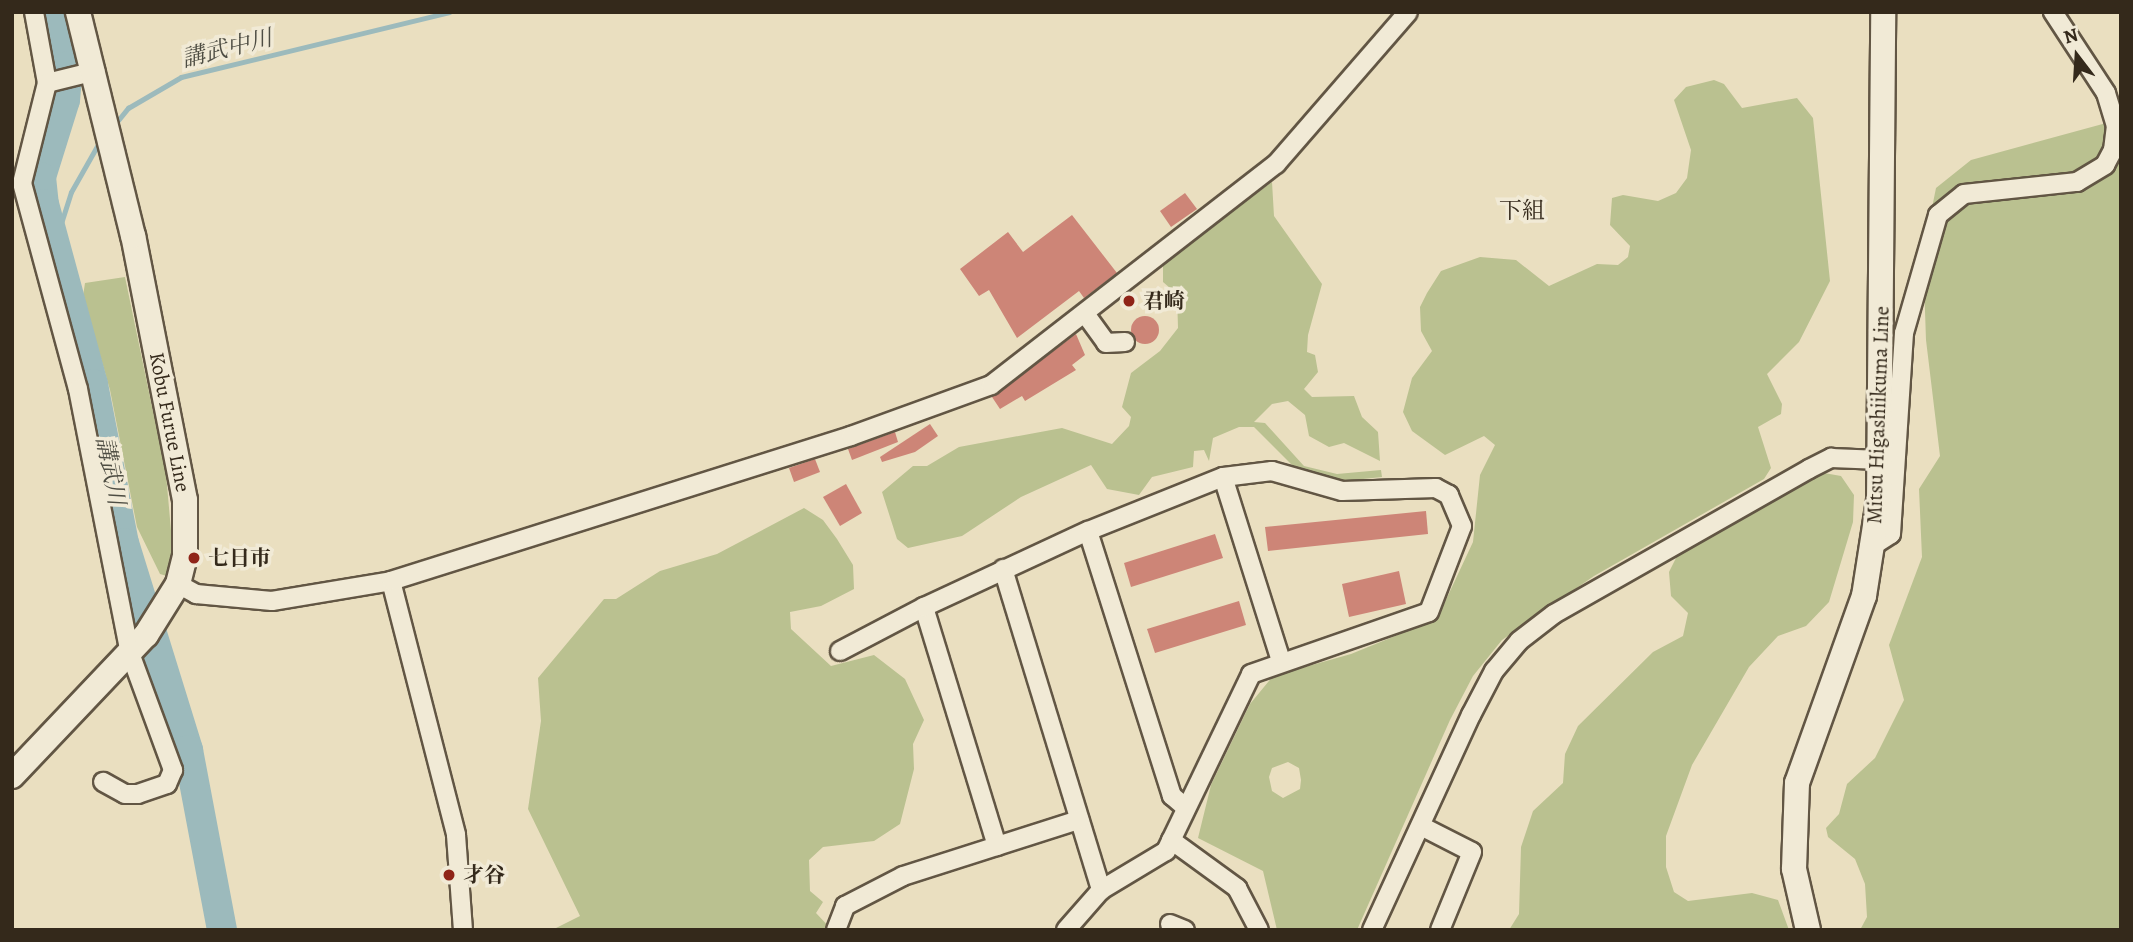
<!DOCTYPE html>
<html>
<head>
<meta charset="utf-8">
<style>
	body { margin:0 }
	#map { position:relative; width:2133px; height:942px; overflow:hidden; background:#eadfc0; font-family:Alegreya,"Noto Serif JP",serif }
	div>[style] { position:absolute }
	.green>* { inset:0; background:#bac190 }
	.stream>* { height:5px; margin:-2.5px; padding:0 2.5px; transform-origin:2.5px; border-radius:2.5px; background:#9cbabc }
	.river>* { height:30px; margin:-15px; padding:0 15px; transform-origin:15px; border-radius:15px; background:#9cbabc }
	.building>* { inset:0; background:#cd8577 }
	.round { border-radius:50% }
	.roads { filter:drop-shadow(2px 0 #625644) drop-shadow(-2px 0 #625644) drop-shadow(0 2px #625644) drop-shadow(0 -2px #625644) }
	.minor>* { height:18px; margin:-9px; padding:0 9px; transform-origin:9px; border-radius:9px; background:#f1ead6 }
	.secondary>* { height:24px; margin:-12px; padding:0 12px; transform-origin:12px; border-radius:12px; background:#f1ead6 }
	.dots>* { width:19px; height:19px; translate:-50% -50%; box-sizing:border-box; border:4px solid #f1ead6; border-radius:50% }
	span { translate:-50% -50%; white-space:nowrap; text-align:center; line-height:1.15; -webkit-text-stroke:7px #f1ead6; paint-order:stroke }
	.poi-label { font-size:21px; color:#34291b; font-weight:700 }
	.left { translate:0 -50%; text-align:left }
	.street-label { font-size:21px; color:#34291b }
	.water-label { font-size:23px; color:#4e4d43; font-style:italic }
	.neighbourhood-label { font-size:23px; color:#34291b }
	.frame { position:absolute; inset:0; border:14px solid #34291b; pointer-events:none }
	.north { position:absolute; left:2042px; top:21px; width:70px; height:70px; -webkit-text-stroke:5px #f1ead6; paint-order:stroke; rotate:343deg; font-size:19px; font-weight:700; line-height:28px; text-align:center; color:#34291b }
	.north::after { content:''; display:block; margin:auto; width:24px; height:32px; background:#34291b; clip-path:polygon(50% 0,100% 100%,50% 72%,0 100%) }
</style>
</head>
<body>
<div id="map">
	<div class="green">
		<div style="clip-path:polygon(evenodd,1714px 80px,1724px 84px,1742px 108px,1797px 98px,1813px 118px,1830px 281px,1799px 342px,1767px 374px,1782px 404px,1781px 414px,1758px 427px,1771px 468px,1764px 479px,1594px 576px,1502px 640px,1473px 676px,1450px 720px,1357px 930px,1277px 930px,1263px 871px,1198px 838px,1211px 785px,1250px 704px,1273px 676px,1351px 654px,1427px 623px,1444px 604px,1473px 542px,1480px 475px,1495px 445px,1484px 436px,1445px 455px,1412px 431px,1403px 412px,1412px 378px,1432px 351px,1421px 331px,1420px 307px,1427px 293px,1441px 271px,1480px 257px,1516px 260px,1549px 286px,1597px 264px,1618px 265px,1628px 257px,1630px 246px,1610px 225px,1612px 198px,1623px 195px,1658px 201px,1676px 193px,1687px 178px,1691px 150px,1674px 100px,1686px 87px,1714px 80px,1288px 762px,1299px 768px,1301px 780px,1300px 789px,1283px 798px,1272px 791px,1269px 777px,1272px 768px,1288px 762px)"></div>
		<div style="clip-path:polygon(2121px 119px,2121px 930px,1860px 930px,1867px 917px,1865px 884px,1855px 859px,1828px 837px,1826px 828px,1839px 814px,1847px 784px,1875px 758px,1904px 700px,1889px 645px,1922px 557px,1919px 489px,1940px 456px,1926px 340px,1923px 252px,1936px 188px,1971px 160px)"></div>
		<div style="clip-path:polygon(1272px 182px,1274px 216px,1322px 284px,1308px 335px,1307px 352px,1315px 355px,1318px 372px,1304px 389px,1312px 397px,1354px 396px,1362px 417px,1378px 432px,1380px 461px,1344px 443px,1329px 447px,1309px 436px,1305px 415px,1288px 401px,1272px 404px,1254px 422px,1265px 423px,1304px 466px,1337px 474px,1381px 470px,1382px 477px,1335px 482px,1301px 474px,1254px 427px,1239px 427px,1213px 438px,1209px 461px,1204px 450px,1194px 451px,1193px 467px,1152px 477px,1139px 495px,1107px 489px,1091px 465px,1021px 497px,962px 536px,908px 548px,897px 539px,882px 492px,913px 466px,927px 466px,959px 447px,1062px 428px,1112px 444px,1129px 426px,1131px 417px,1122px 407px,1131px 373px,1160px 351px,1178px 328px,1177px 294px,1163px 282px,1163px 262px)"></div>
		<div style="clip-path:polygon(125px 277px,166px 474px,173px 553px,167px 576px,160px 574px,137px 527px,110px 390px,83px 296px,85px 283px)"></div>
		<div style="clip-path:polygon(1824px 473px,1841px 476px,1854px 495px,1853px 522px,1829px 602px,1806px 626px,1778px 636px,1749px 667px,1692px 765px,1666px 836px,1666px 867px,1674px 892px,1688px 901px,1752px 893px,1778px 900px,1789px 930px,1509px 930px,1519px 914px,1521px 847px,1533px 811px,1563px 783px,1565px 754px,1578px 726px,1653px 652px,1683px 636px,1688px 613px,1671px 596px,1669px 572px,1679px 552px)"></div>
		<div style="clip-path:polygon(804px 508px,823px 520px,837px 539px,853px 565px,854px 589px,821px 606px,790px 612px,791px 629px,831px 666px,874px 655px,905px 679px,924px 720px,913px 744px,914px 769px,900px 824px,874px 841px,823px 847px,809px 860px,810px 891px,823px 902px,816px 913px,832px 930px,552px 930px,580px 916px,528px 809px,541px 721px,538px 678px,604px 599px,616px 599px,660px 571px,717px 554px)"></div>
	</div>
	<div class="stream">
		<div style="left:115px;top:124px;width:21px;rotate:-51deg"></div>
		<div style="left:128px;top:108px;width:61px;rotate:-30.3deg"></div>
		<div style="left:181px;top:77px;width:276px;rotate:-13.6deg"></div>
		<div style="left:56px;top:239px;width:49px;rotate:-72.3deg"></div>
		<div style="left:71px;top:192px;width:61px;rotate:-60.5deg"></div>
	</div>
	<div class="river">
		<div style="left:52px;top:12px;width:56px;rotate:73.5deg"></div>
		<div style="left:68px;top:66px;width:34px;rotate:95deg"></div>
		<div style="left:65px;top:100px;width:81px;rotate:107.3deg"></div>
		<div style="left:41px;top:177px;width:27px;rotate:84deg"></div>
		<div style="left:44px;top:204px;width:187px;rotate:74.8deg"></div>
		<div style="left:93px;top:384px;width:162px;rotate:79deg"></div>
		<div style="left:124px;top:543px;width:217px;rotate:72.8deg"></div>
		<div style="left:188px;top:750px;width:183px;rotate:79.3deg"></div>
	</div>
	<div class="building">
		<div style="clip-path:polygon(1185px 193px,1197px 209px,1171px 227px,1160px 211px)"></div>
		<div style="clip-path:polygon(1072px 215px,1117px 273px,1084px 298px,1079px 291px,1017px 338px,989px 290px,979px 296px,960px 269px,1008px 232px,1023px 252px)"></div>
		<div class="round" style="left:1131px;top:316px;width:28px;height:28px"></div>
		<div style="clip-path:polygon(1076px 334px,1085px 355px,1072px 365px,1076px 370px,1025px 401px,1022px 396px,1000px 409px,992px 397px)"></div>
		<div style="clip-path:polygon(930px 424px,938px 436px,915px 452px,882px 462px,880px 457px)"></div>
		<div style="clip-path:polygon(895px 432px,898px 442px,852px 460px,848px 449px)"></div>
		<div style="clip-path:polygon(815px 459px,820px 472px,794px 482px,789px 468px)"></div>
		<div style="clip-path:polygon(846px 484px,862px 513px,840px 526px,823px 497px)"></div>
		<div style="clip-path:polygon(1426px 511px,1428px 534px,1268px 551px,1265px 527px)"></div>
		<div style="clip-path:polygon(1215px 534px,1223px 558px,1131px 587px,1124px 563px)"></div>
		<div style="clip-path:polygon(1399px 571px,1406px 604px,1349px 617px,1342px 584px)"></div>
		<div style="clip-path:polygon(1239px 601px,1246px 625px,1155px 653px,1147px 629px)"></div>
	</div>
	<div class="roads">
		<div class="minor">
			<div style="left:34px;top:12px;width:72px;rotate:79.6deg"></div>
			<div style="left:47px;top:83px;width:103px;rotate:104deg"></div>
			<div style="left:22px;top:183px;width:213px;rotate:74.8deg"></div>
			<div style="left:78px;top:389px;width:269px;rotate:78.9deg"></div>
			<div style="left:130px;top:653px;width:125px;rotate:69.8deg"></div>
			<div style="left:173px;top:770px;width:15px;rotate:113deg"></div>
			<div style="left:167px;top:784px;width:31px;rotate:161deg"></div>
			<div style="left:138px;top:794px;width:13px;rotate:180deg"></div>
			<div style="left:125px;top:794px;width:25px;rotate:-151deg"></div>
			<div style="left:47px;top:83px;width:50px;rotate:-13.8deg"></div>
			<div style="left:1086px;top:315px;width:34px;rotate:54deg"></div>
			<div style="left:1106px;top:343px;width:19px;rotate:-3deg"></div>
			<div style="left:1874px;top:545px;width:20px;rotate:-33deg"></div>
			<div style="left:1891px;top:534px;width:201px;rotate:-86.3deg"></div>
			<div style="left:1904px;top:333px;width:123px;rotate:-73.9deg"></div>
			<div style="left:1938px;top:215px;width:33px;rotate:-39deg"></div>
			<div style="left:1964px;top:194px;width:114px;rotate:-6.1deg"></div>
			<div style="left:2077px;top:182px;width:33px;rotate:-31deg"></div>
			<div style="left:2105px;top:165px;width:17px;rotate:-62deg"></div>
			<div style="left:2113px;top:150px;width:24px;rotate:-83deg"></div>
			<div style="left:2116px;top:126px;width:34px;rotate:-107deg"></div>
			<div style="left:2106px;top:93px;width:97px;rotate:-123.2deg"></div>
			<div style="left:1003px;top:569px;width:336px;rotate:73deg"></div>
			<div style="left:391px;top:581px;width:262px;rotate:75.6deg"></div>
			<div style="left:456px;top:835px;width:95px;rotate:85.8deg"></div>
			<div style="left:178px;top:584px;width:21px;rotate:29deg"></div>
			<div style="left:196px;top:594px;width:76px;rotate:5.3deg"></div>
			<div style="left:272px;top:601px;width:121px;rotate:-9.5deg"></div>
			<div style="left:391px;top:581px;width:482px;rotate:-17.5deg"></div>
			<div style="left:851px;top:436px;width:149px;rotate:-20deg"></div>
			<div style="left:991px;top:385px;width:361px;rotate:-37.8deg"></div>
			<div style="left:1276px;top:164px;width:201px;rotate:-49deg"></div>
			<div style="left:840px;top:651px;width:95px;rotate:-27.6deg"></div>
			<div style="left:1184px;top:806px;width:16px;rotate:-140deg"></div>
			<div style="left:1172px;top:796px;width:278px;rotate:-107.6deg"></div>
			<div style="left:1088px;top:531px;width:145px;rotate:-21.8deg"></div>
			<div style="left:1223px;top:477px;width:193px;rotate:72.5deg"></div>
			<div style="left:1421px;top:826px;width:57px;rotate:27deg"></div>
			<div style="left:1472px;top:852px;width:84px;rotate:112.3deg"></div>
			<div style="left:1171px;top:840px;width:82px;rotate:36deg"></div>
			<div style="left:1237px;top:888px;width:47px;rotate:62.4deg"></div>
			<div style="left:997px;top:846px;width:250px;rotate:-107deg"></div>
			<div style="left:924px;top:607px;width:181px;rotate:-24.9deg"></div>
			<div style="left:1170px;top:924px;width:16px;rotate:22deg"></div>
			<div style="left:836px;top:930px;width:26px;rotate:-69deg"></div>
			<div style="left:845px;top:906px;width:65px;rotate:-27.3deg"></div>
			<div style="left:903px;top:876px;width:185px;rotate:-17.7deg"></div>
			<div style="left:1066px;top:930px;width:53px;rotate:-48.8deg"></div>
			<div style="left:1101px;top:890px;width:76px;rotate:-31deg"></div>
			<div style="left:1166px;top:851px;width:196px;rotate:-64.3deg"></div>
			<div style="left:1251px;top:674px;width:188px;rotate:-19.2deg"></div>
			<div style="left:1429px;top:612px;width:92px;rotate:-69deg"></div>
			<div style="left:1462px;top:526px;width:34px;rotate:-113deg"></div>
			<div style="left:1449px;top:495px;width:15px;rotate:-152deg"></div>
			<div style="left:1436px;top:488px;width:94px;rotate:178.2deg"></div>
			<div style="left:1342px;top:491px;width:73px;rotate:-164.1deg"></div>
			<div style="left:1272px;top:471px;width:49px;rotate:173deg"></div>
			<div style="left:1372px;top:930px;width:237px;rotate:-65.3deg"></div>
			<div style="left:1471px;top:715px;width:50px;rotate:-62.4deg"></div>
			<div style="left:1494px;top:671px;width:39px;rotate:-50deg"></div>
			<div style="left:1519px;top:641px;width:44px;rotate:-37.6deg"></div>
			<div style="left:1554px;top:614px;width:293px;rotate:-29.6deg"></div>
			<div style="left:1809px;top:469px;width:25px;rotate:-27deg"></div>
			<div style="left:1831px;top:458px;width:50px;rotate:2.3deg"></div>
		</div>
		<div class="secondary">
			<div style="left:12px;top:776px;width:195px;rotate:-46.5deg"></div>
			<div style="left:146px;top:635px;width:60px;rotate:-57.9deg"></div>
			<div style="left:178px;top:584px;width:30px;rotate:-76deg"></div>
			<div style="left:185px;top:555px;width:55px;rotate:-90deg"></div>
			<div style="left:185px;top:500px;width:269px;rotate:-101.1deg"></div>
			<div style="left:133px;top:236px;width:231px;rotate:-103.8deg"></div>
			<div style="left:1808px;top:930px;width:63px;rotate:-102.9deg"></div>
			<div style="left:1794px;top:869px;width:86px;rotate:-88deg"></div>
			<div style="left:1797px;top:783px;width:199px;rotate:-70.3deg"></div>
			<div style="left:1864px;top:596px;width:97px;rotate:-81.1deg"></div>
			<div style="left:1879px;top:500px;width:488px;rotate:-89.5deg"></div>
		</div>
	</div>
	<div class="dots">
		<div style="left:1129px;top:301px;background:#8f2418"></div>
		<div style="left:194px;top:558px;background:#8f2418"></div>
		<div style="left:449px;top:875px;background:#8f2418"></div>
	</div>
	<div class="poi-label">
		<span class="left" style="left:1143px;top:301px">君崎</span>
		<span class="left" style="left:208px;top:558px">七日市</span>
		<span class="left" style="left:463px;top:875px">才谷</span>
	</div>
	<div class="street-label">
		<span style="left:1878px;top:415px;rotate:-88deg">Mitsu Higashiikuma Line</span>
		<span style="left:170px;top:422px;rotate:79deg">Kobu Furue Line</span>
	</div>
	<div class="water-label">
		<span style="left:227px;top:49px;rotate:-14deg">講武中川</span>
		<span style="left:110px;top:471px;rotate:79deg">講武川</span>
	</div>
	<div class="neighbourhood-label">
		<span style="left:1522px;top:211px">下組</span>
	</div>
	<div class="frame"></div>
	<div class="north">N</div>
</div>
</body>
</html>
